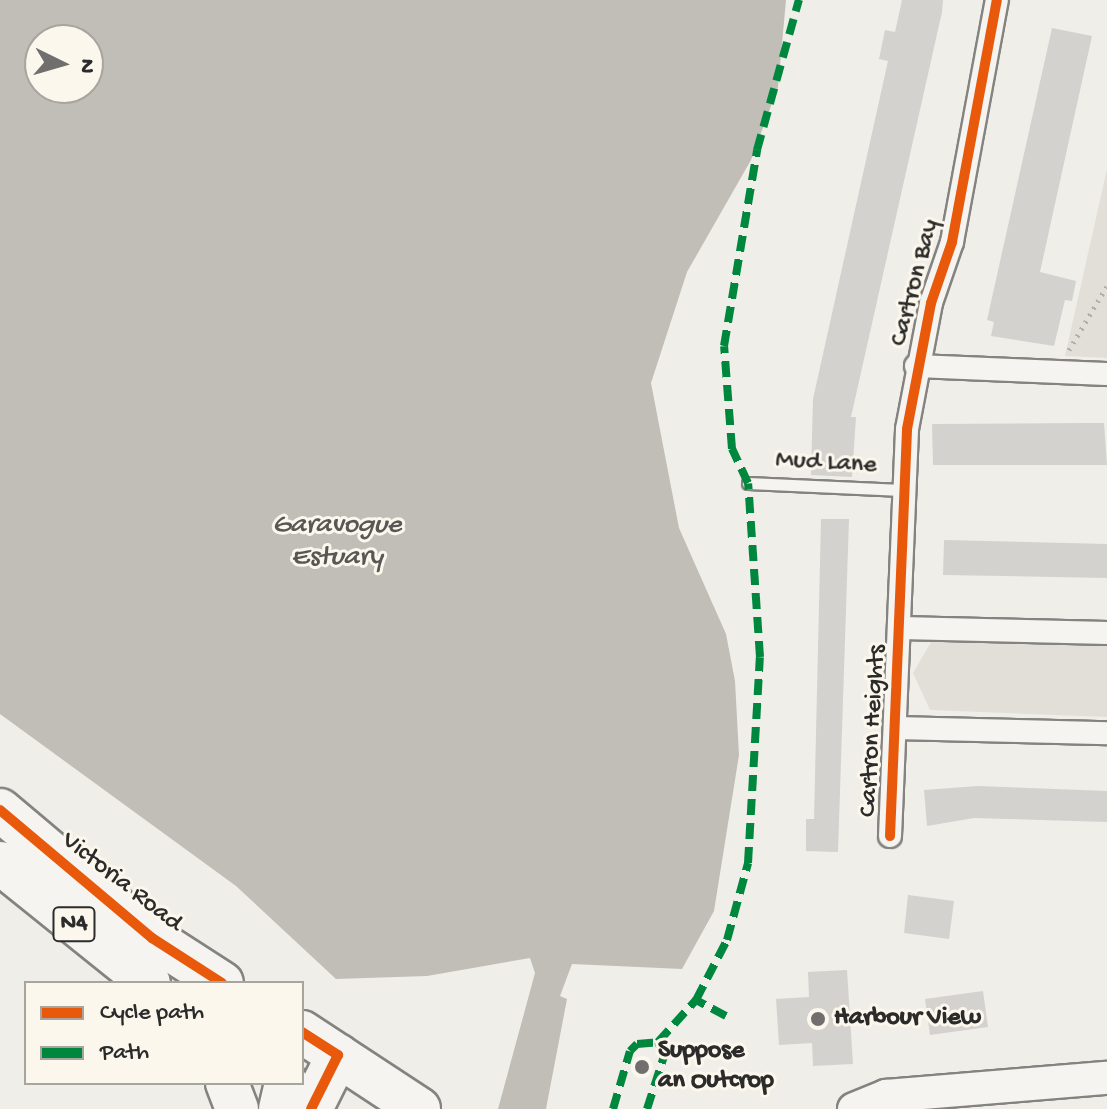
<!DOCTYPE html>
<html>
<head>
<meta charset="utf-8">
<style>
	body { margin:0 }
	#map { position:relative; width:1107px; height:1109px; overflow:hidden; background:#f0eee8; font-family:"Gochi Hand",sans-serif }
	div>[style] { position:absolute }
	.green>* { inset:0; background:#e1dfd7 }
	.water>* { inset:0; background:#c0beb7 }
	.building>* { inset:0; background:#d4d2ce }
	.path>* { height:5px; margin-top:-2.5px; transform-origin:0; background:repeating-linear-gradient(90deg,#b0afac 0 2px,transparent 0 8px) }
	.roads { filter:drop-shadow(2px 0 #848380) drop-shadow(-2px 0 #848380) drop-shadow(0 2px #848380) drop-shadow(0 -2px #848380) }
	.lane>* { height:11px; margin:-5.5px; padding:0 5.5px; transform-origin:5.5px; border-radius:5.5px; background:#f5f4f0 }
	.street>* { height:22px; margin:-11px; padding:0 11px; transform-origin:11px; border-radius:11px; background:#f5f4f0 }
	.secondary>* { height:32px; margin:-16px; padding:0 16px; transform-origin:16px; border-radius:16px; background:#f5f4f0 }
	.highway>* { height:42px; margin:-21px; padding:0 21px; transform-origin:21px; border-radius:21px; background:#f5f4f0 }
	.quiet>* { height:8px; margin-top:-4px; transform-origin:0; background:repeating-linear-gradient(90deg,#00873e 0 16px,transparent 0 24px) }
	.cycleway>* { height:10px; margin:-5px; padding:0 5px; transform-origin:5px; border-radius:5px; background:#e8590c }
	.dots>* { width:22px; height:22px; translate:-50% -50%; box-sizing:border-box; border:4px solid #fbf7ec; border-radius:50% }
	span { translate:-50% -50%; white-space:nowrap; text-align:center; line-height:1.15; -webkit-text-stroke:6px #fbf7ec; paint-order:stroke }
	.shield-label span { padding:2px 6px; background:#fbf7ec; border:2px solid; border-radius:6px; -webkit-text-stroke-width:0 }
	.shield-label { font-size:24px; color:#2b2b2b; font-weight:700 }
	.street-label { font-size:26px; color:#2b2b2b }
	.poi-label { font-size:26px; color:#2b2b2b; font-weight:700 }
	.left { translate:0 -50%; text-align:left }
	.water-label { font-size:28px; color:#585755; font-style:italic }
	.legend { position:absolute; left:24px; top:981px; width:280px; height:104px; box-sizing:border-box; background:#fbf7ec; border:2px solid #a8a59f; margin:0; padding:10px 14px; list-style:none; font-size:24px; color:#2b2b2b }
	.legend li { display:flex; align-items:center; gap:16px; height:40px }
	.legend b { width:40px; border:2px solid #a8a59f }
	.north { position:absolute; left:24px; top:24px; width:80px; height:80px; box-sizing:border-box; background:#fbf7ec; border:2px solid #a8a59f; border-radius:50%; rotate:95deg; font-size:22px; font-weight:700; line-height:32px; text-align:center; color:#2b2b2b }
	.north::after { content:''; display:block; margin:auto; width:28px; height:36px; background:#706f6d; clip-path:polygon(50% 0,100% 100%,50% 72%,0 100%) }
</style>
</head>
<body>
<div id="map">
	<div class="green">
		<div style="clip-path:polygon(1107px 169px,1107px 358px,1065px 356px)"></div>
		<div style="clip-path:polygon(934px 637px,1107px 641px,1107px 717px,930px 710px,913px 673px)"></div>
	</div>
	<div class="water">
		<div style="clip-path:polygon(evenodd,0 0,786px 0,778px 87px,751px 160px,687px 272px,651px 383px,679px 528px,726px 634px,735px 681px,739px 755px,714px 911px,682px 969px,572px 964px,560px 996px,567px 999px,546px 1109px,498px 1109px,535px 973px,530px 958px,427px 976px,336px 979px,236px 886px,0 714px,0 0,40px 40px,88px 40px,88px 88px,40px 88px,40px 40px)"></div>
	</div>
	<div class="building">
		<div style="clip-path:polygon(902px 0,943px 0,942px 12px,851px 417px,856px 417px,852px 477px,811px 475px,813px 399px,888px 61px,879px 59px,885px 30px,895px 32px)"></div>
		<div style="clip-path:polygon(1052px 28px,1092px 36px,1040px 272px,1076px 281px,1072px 301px,1065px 300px,1054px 346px,991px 336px,994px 322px,987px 320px)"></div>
		<div style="clip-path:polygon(1084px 423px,1104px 423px,1107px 465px,933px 465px,932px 424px)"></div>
		<div style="clip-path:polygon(821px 519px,849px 519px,838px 852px,806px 851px,806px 819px,814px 819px)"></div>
		<div style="clip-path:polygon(944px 540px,1107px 544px,1107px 578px,943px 575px)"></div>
		<div style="clip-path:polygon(978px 786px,1107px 791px,1107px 822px,974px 818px,927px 826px,924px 790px)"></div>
		<div style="clip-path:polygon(908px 895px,954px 901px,949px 939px,904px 933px)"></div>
		<div style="clip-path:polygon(847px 970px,853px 1064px,813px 1066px,812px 1043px,779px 1045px,776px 999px,809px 997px,808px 972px)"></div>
		<div style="clip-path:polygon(983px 991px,988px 1027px,930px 1035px,925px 999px)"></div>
	</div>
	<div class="path">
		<div style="left:1069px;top:350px;width:74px;rotate:-59.3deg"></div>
	</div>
	<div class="roads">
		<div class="lane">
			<div style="left:748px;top:483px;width:154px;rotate:2.6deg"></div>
		</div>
		<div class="street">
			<div style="left:916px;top:366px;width:191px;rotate:2.4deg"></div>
			<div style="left:902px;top:628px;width:205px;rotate:1.4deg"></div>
			<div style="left:897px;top:728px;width:210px;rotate:1.4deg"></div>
			<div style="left:890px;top:836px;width:407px;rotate:-87.6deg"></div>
			<div style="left:907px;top:429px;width:128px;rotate:-79.2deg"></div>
			<div style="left:931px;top:303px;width:65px;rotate:-71deg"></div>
			<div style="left:952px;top:242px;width:246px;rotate:-79.5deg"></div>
		</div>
		<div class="secondary">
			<div style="left:854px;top:1109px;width:35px;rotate:-22deg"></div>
			<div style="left:886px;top:1096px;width:222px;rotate:-4.7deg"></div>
		</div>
		<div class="highway">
			<div style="left:0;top:810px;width:199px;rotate:40.1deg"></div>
			<div style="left:152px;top:938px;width:83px;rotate:32.7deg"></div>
			<div style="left:0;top:863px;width:191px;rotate:38.8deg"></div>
			<div style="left:302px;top:1032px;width:140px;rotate:33.3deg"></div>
			<div style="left:227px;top:1083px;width:28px;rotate:69deg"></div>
			<div style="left:280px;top:1109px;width:27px;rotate:-77deg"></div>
			<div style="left:311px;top:1109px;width:60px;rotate:-63.4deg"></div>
		</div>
	</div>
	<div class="quiet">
		<div style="left:726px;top:1016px;width:34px;rotate:-152deg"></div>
		<div style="left:696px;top:1000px;width:68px;rotate:-62.7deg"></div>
		<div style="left:727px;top:940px;width:80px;rotate:-74.7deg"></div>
		<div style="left:748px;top:863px;width:206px;rotate:-86.7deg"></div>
		<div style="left:760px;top:657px;width:174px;rotate:-93.9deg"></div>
		<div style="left:748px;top:483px;width:38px;rotate:-115deg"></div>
		<div style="left:732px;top:449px;width:103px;rotate:-94.4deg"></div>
		<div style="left:724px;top:346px;width:199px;rotate:-80.4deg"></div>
		<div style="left:757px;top:150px;width:156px;rotate:-74.4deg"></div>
		<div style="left:613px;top:1109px;width:60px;rotate:-73.7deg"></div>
		<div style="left:630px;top:1051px;width:10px;rotate:-45deg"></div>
		<div style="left:637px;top:1044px;width:21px;rotate:-5deg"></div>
		<div style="left:658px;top:1042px;width:57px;rotate:-47.9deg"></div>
		<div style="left:647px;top:1109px;width:56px;rotate:-72.2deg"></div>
		<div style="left:664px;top:1056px;width:15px;rotate:-113deg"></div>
	</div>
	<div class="cycleway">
		<div style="left:0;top:810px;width:199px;rotate:40.1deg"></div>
		<div style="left:152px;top:938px;width:83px;rotate:32.7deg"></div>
		<div style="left:890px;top:836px;width:407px;rotate:-87.6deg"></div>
		<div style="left:907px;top:429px;width:128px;rotate:-79.2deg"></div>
		<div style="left:931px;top:303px;width:65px;rotate:-71deg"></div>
		<div style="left:952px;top:242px;width:246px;rotate:-79.5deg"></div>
		<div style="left:302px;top:1032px;width:43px;rotate:32.6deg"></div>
		<div style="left:338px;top:1055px;width:60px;rotate:116.6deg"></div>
	</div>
	<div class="dots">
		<div style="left:818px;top:1019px;background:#706f6d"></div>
		<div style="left:642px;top:1067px;background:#706f6d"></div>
	</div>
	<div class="shield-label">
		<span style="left:74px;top:924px">N4</span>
	</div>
	<div class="street-label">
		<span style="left:916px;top:283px;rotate:-75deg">Cartron Bay</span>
		<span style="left:826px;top:464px;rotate:3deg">Mud Lane</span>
		<span style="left:874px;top:731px;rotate:-87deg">Cartron Heights</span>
		<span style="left:121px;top:883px;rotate:38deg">Victoria Road</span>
	</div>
	<div class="poi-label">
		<span class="left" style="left:834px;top:1019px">Harbour View</span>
		<span class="left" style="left:658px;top:1067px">Suppose<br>an Outcrop</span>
	</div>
	<div class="water-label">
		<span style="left:337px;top:542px">Garavogue<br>Estuary</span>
	</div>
	<ul class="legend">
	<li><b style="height:10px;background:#e8590c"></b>Cycle path</li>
	<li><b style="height:10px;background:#00873e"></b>Path</li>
	</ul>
	<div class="north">N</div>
</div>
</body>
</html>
